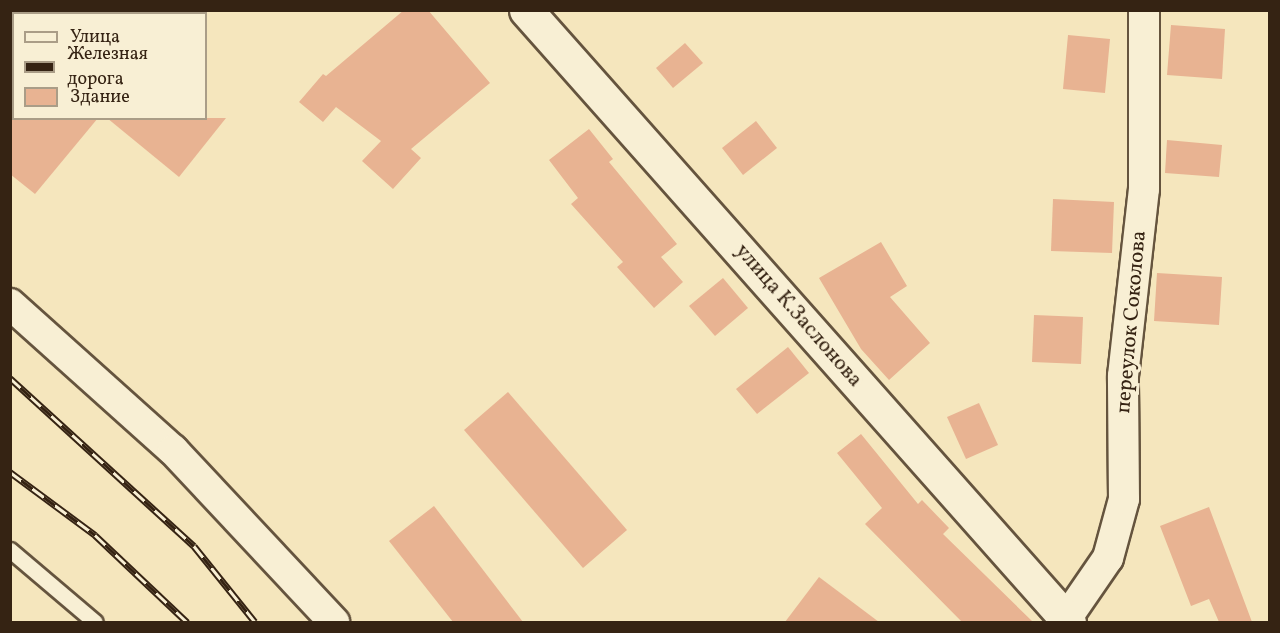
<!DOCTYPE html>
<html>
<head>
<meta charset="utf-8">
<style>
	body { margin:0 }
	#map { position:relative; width:1280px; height:633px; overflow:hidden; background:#f5e6bd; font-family:Vollkorn,serif }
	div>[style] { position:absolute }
	.building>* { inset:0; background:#e8b392 }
	.roads { filter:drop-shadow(2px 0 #65543e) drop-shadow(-2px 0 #65543e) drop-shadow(0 2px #65543e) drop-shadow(0 -2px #65543e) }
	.lane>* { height:15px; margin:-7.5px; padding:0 7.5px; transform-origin:7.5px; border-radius:7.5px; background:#f8efd4 }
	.street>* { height:30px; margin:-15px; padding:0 15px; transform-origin:15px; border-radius:15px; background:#f8efd4 }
	.secondary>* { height:33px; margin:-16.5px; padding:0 16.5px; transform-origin:16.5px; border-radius:16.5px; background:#f8efd4 }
	.rail>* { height:7px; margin-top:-3.5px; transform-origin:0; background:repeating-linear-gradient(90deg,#f8efd4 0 14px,#352313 0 28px); box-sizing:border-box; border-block:2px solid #352313 }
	span { translate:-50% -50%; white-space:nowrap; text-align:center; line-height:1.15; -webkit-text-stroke:6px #f8efd4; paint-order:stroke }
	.street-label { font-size:21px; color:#352313 }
	.frame { position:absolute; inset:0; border:12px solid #352313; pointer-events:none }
	.legend { position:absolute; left:12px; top:12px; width:195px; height:108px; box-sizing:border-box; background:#f8efd4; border:2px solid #aa9d87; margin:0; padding:8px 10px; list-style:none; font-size:18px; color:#352313 }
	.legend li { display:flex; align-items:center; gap:12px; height:30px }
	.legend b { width:30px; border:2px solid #aa9d87 }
</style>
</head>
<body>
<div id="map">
	<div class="building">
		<div style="clip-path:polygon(404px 10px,428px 10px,490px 83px,411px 149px,421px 158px,393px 189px,362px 161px,381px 141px,336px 107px,323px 122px,299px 102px,323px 74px,326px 76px)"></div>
		<div style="clip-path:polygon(1171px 25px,1225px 29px,1222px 79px,1167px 75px)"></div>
		<div style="clip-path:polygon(1068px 35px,1110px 39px,1105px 93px,1063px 89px)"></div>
		<div style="clip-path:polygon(685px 43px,703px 63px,673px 88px,656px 68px)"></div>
		<div style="clip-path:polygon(10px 118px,98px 118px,35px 194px,10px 174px)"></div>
		<div style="clip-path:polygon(107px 118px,226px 118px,179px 177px)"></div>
		<div style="clip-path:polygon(756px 121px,777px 148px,743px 175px,722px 148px)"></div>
		<div style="clip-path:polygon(589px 129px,613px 159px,609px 162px,677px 244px,661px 257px,683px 282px,654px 308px,617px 267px,623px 262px,571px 204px,578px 198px,549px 160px)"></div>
		<div style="clip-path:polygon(1167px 140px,1222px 145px,1219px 177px,1165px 173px)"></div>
		<div style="clip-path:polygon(1053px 199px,1114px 202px,1112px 253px,1051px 251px)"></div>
		<div style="clip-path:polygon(881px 242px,907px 286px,890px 297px,930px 343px,889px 380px,861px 349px,819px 278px)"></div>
		<div style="clip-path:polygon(1157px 273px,1222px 277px,1219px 325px,1154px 321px)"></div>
		<div style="clip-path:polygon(723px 278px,748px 308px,715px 336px,689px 306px)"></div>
		<div style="clip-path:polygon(1034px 315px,1083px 317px,1081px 364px,1032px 362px)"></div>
		<div style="clip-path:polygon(788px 347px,809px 373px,757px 414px,736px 389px)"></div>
		<div style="clip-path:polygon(508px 392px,627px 530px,583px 568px,464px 430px)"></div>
		<div style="clip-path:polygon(979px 403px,998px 445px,966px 459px,947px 417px)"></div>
		<div style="clip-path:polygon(861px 434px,918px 504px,922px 500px,949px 528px,943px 534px,1033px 622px,962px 622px,865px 524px,882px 508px,837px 453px)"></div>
		<div style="clip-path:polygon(434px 506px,523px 622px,453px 622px,389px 541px)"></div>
		<div style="clip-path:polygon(1209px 507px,1252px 622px,1219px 622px,1209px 599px,1191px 606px,1160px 526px)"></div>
		<div style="clip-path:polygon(819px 577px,879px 622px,785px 622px)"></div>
	</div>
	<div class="roads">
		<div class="lane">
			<div style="left:10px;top:550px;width:111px;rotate:40.3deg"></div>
		</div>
		<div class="street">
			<div style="left:10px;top:304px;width:219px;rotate:41.9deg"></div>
			<div style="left:173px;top:450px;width:236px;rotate:46.9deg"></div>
			<div style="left:1066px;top:619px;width:74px;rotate:-55.5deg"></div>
			<div style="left:1108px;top:558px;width:61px;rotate:-74.8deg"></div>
			<div style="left:1124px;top:499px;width:123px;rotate:-90.5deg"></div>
			<div style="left:1123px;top:376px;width:188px;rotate:-83.6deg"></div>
			<div style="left:1144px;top:189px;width:179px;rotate:-90deg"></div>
		</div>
		<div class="secondary">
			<div style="left:526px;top:10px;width:818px;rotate:48.42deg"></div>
		</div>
	</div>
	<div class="rail">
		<div style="left:10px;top:378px;width:249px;rotate:42.4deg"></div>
		<div style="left:194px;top:546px;width:97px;rotate:51.2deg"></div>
		<div style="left:10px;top:472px;width:106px;rotate:36.5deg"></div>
		<div style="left:95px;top:535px;width:127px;rotate:43.4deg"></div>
	</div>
	<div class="street-label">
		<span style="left:798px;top:316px;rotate:49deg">улица К.Заслонова</span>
		<span style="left:1132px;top:322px;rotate:-85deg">переулок Соколова</span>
	</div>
	<div class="frame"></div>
	<ul class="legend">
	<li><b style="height:8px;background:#f8efd4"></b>Улица</li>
	<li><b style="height:8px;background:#352313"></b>Железная дорога</li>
	<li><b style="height:16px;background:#e8b392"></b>Здание</li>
	</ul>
</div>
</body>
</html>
